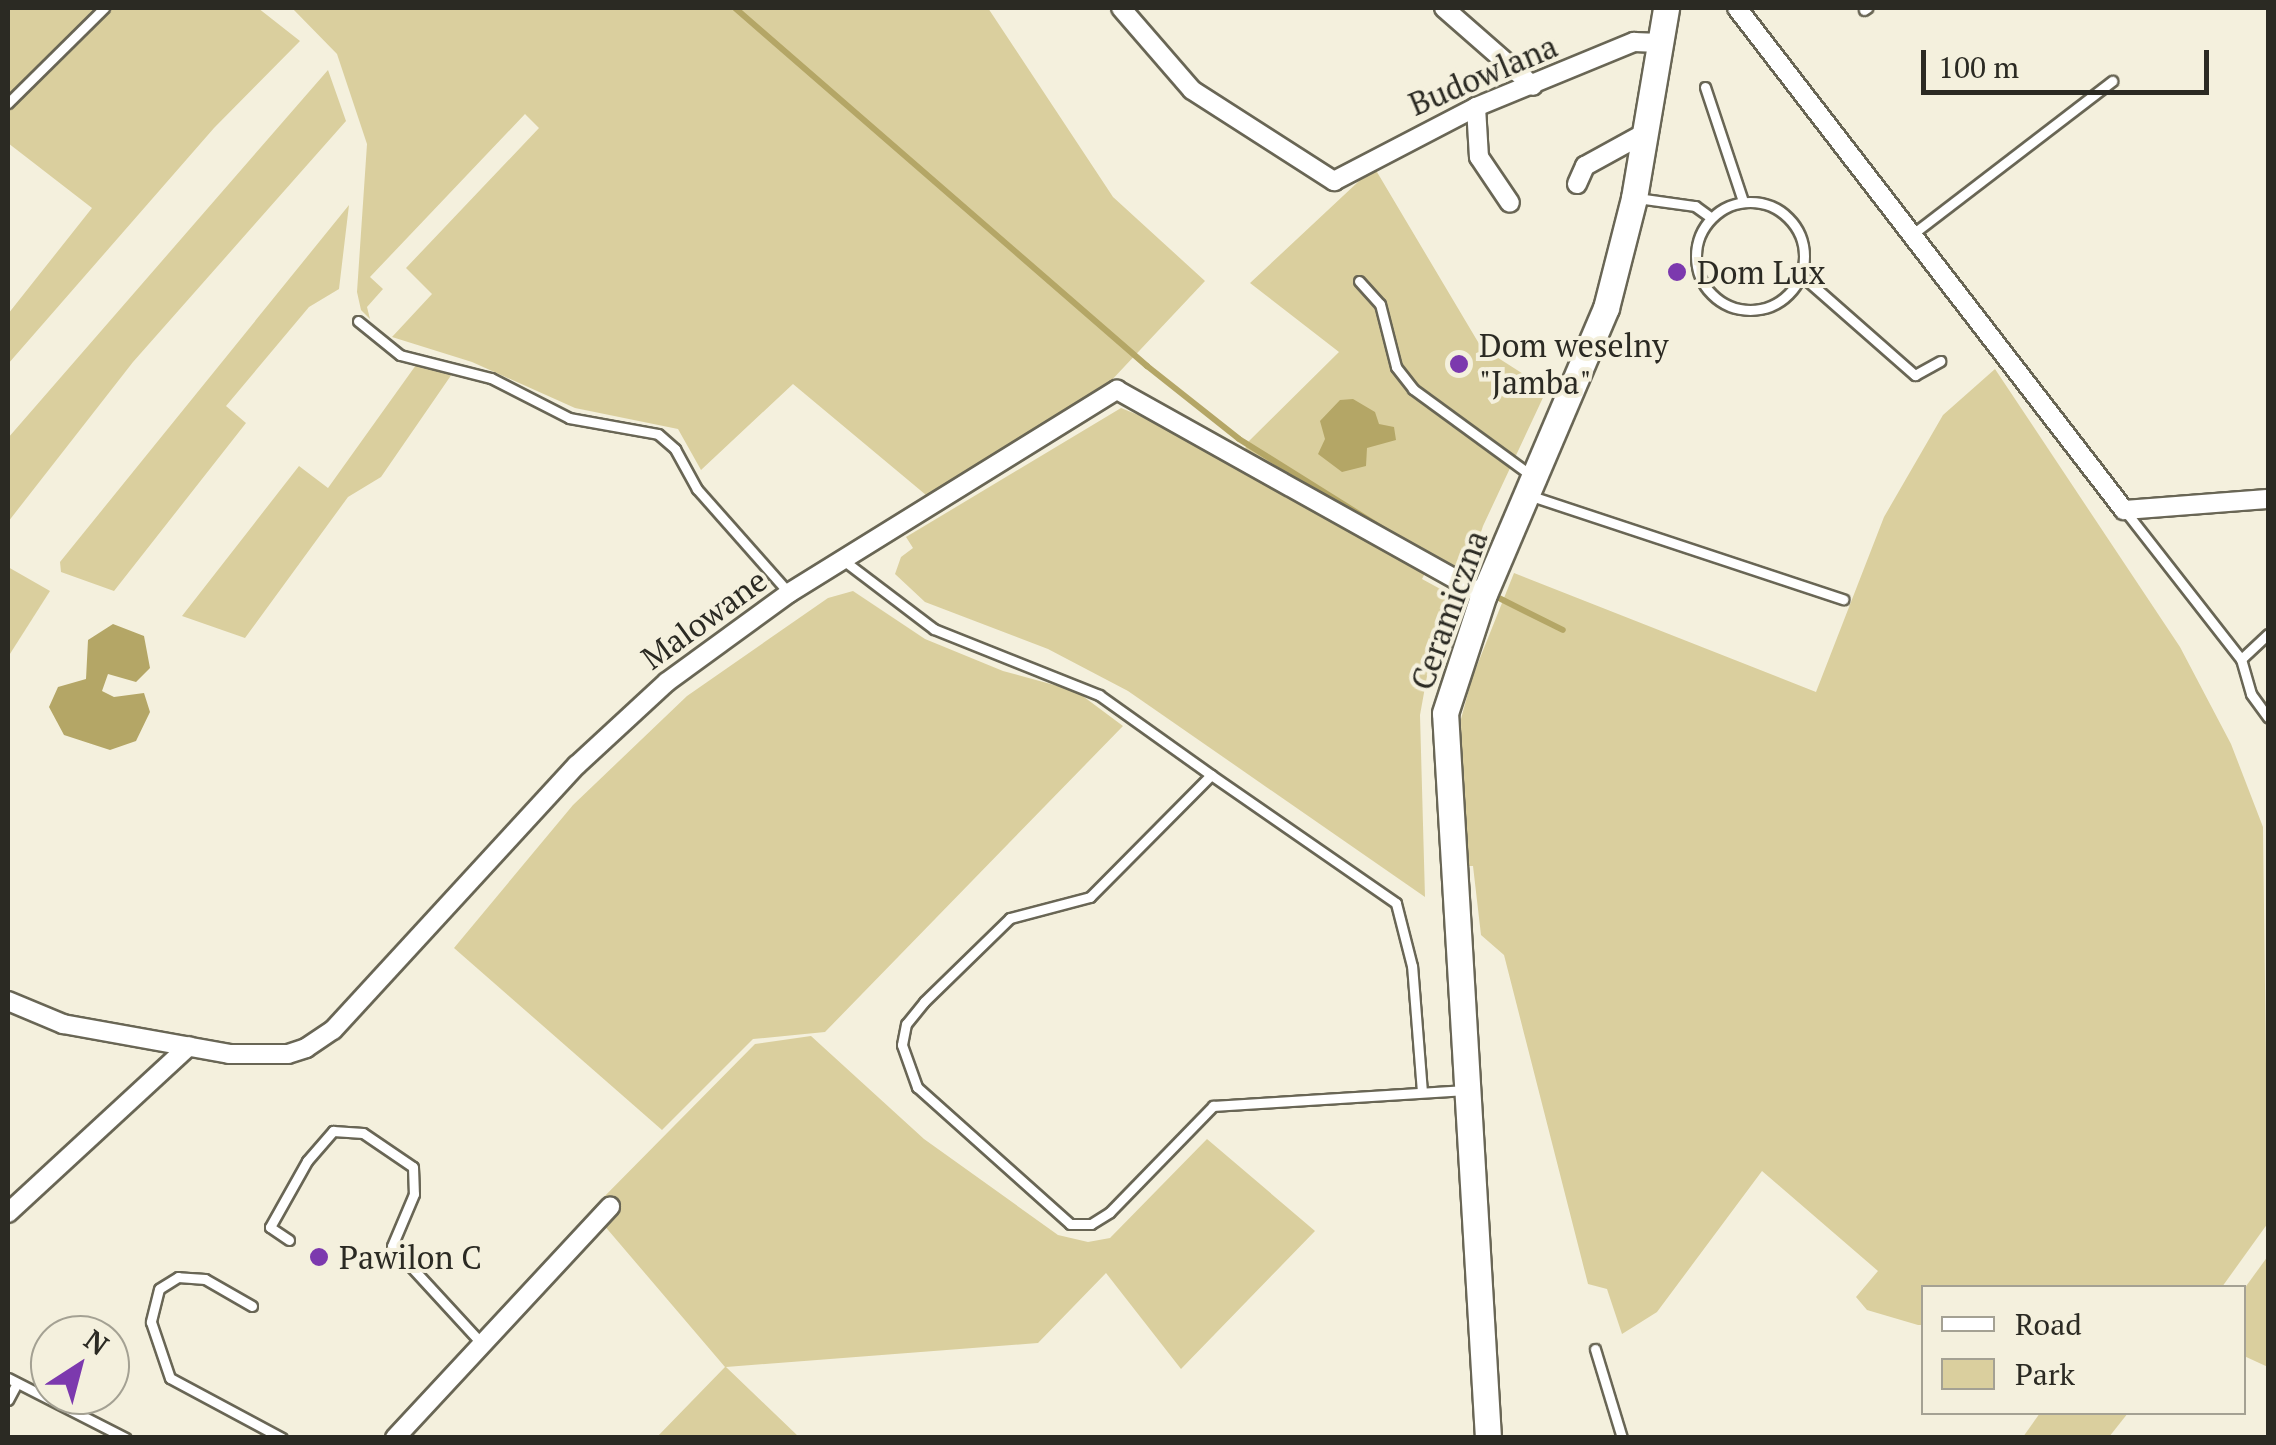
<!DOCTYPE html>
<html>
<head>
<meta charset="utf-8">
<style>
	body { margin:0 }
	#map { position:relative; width:2276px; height:1445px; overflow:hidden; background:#f4f0dd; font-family:"PT Serif",serif }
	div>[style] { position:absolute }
	.green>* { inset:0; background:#dacf9e }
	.water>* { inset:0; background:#b4a666 }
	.stream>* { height:6px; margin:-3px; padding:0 3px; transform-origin:3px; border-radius:3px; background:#b4a666 }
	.roads { filter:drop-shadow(2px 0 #696655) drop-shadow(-2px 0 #696655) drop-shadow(0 2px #696655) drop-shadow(0 -2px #696655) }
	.lane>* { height:9px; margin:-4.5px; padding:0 4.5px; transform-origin:4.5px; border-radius:4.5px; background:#fff }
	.lane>.ring { margin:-4.5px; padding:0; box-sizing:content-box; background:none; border:9px solid #fff; border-radius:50% }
	.street>* { height:18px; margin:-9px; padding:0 9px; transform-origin:9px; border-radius:9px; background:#fff }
	.secondary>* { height:25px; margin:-12.5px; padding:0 12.5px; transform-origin:12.5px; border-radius:12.5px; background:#fff }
	.dots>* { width:28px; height:28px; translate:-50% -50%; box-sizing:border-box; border:5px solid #f4f0dd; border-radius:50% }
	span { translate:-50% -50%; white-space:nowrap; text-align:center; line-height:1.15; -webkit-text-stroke:8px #f4f0dd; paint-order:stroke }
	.street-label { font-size:32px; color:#2b2a23 }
	.poi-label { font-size:32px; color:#2b2a23 }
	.left { translate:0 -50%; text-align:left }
	.frame { position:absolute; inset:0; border:10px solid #2b2a23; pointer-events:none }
	.legend { position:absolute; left:1921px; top:1285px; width:325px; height:130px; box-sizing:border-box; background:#f4f0dd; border:2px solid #a4a193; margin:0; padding:12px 18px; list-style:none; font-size:30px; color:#2b2a23 }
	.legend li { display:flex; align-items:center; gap:20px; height:50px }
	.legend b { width:50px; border:2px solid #a4a193 }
	.north { position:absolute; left:30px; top:1315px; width:100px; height:100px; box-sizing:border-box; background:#f4f0dd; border:2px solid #a4a193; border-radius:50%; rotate:36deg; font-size:28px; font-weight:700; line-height:40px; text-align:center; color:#2b2a23 }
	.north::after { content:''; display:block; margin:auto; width:35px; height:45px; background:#7c39ae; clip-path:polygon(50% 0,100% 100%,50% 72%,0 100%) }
	.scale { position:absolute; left:1921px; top:50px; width:288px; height:45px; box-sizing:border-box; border:5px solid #2b2a23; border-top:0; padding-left:12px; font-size:30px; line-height:35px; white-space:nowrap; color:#2b2a23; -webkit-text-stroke:8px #f4f0dd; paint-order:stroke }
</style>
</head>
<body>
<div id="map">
	<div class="green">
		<div style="clip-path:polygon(8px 8px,258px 8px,300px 41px,214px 128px,8px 364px,8px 314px,92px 208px,8px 143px)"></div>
		<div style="clip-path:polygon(292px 8px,988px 8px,1113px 197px,1205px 281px,1108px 384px,926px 495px,793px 384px,701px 470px,678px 429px,575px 408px,472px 362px,392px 337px,432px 294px,406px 268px,539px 128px,525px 114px,370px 277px,383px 289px,367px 307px,370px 319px,361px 310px,357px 292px,367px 144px,337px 54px)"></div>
		<div style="clip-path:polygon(328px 70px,346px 121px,133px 362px,8px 522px,8px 438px)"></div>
		<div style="clip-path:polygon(1374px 167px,1481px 347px,1547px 389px,1483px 526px,1464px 583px,1243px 456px,1247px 443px,1339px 352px,1250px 283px)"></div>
		<div style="clip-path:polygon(349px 205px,339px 289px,309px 307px,226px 406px,246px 423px,114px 591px,61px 572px,60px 562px)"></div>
		<div style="clip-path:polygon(416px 365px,452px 374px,381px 477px,348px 497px,245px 638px,182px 616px,299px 466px,328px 488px)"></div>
		<div style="clip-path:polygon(1995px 369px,2180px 647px,2231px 744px,2263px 827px,2268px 1223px,2222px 1287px,1924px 1288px,1923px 1325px,1918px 1325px,1867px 1310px,1856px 1297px,1878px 1271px,1762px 1171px,1657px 1312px,1622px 1334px,1607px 1289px,1588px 1284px,1504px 955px,1481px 935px,1473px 866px,1463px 866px,1461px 719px,1472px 678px,1514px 573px,1816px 692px,1884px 517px,1943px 415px)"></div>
		<div style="clip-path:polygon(1121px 408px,1178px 431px,1425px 573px,1422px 579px,1455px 597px,1429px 665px,1420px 715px,1425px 897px,1128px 691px,1048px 649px,925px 602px,895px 574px,901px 557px,913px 548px,906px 537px)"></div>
		<div style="clip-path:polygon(8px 567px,50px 591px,8px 657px)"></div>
		<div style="clip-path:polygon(853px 591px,925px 639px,1003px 671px,1076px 691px,1123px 726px,825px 1032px,753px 1039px,662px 1130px,454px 948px,573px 805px,687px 696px,828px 598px)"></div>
		<div style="clip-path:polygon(811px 1036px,924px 1139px,1058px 1235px,1088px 1242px,1110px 1238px,1207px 1139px,1315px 1231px,1181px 1369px,1106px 1273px,1038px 1343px,726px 1367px,799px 1437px,656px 1438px,725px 1367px,591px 1210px,755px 1044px)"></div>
		<div style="clip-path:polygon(2268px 1256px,2268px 1367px,2244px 1356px,2244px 1289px)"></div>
		<div style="clip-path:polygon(2040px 1413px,2128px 1413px,2109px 1437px,2023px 1437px)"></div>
	</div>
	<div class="water">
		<div style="clip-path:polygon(1353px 399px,1375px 412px,1379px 424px,1394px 427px,1396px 440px,1367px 448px,1366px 466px,1342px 472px,1318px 454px,1325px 439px,1320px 421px,1340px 400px)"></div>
		<div style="clip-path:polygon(113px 624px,144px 636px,150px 668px,136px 682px,108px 674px,102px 691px,114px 697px,144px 693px,150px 712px,136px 741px,110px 750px,64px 735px,49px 707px,58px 687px,86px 679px,88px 640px)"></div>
	</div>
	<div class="stream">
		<div style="left:735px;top:8px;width:546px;rotate:40.99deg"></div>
		<div style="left:1147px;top:366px;width:117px;rotate:38.4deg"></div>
		<div style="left:1239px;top:439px;width:176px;rotate:32deg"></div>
		<div style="left:1493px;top:595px;width:78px;rotate:26.6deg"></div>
	</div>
	<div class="roads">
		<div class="lane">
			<div style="left:1864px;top:10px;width:4px;rotate:-34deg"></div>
			<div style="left:1705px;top:87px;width:120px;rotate:71.6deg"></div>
			<div style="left:8px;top:103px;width:135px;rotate:-44.7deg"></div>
			<div style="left:1637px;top:198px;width:59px;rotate:7.9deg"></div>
			<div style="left:1695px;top:206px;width:19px;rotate:36deg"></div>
			<div class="ring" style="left:1696px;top:202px;width:99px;height:99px"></div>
			<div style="left:1914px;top:233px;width:250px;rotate:-37.5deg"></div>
			<div style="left:1801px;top:275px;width:152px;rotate:41.3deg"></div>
			<div style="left:1915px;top:375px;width:29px;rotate:-29deg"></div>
			<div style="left:1359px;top:281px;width:31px;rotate:48deg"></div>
			<div style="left:1380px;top:304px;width:65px;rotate:75.7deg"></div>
			<div style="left:1396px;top:367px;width:28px;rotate:52deg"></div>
			<div style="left:1413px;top:389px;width:144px;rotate:36.2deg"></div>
			<div style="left:358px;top:321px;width:54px;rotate:39deg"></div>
			<div style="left:400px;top:355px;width:94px;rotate:14.2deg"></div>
			<div style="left:491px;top:378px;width:88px;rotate:27.1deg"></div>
			<div style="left:569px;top:418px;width:90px;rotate:10.2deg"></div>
			<div style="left:658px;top:434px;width:23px;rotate:41deg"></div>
			<div style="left:675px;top:449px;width:46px;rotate:61.2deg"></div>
			<div style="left:697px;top:489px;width:139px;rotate:48.5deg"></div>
			<div style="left:1531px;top:496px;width:329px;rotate:18.3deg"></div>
			<div style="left:2126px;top:512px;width:187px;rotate:52deg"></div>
			<div style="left:843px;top:560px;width:114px;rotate:37.2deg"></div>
			<div style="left:934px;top:629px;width:178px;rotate:21.8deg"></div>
			<div style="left:1099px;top:695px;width:138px;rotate:35.5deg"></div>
			<div style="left:2268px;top:634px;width:37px;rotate:137deg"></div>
			<div style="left:2241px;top:659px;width:36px;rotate:74deg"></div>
			<div style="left:2251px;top:694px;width:29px;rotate:54deg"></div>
			<div style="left:1422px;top:1092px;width:126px;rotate:-94.5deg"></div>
			<div style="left:1412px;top:966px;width:65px;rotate:-104.3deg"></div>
			<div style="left:1396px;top:903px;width:225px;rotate:-145.3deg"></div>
			<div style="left:1211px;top:775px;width:172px;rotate:134.8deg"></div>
			<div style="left:1090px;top:897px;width:83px;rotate:165.3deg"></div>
			<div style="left:1010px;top:918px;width:120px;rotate:135.7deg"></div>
			<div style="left:924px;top:1002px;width:28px;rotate:129deg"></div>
			<div style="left:906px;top:1024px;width:21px;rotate:101deg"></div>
			<div style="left:902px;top:1045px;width:45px;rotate:70.3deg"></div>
			<div style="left:917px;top:1087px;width:205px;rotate:41.8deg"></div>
			<div style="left:1070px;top:1224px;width:21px"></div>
			<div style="left:1091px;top:1224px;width:22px;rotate:-32deg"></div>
			<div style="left:1110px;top:1212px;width:148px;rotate:-45.8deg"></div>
			<div style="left:1213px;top:1106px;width:253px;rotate:-3.6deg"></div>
			<div style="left:289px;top:1240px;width:23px;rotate:-146deg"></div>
			<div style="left:270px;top:1227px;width:76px;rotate:-60.7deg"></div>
			<div style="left:307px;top:1161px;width:40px;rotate:-49deg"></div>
			<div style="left:333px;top:1131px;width:30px;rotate:4deg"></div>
			<div style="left:363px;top:1133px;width:60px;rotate:34.2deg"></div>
			<div style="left:413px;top:1167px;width:27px;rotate:88deg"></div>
			<div style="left:414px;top:1194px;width:56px;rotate:112.9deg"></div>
			<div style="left:392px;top:1246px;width:134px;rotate:47.4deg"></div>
			<div style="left:252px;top:1306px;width:54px;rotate:-150.1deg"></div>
			<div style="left:205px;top:1279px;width:27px;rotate:-176deg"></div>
			<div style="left:178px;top:1277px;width:22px;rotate:148deg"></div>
			<div style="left:159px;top:1289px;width:34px;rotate:104deg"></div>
			<div style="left:151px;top:1322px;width:59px;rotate:71.3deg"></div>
			<div style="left:170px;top:1378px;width:127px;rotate:28.2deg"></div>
			<div style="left:1595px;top:1349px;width:93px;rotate:73.1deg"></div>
			<div style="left:8px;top:1378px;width:132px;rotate:27deg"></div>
			<div style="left:8px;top:1400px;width:19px;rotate:-62deg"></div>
		</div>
		<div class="street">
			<div style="left:1121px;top:8px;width:108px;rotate:49.1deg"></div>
			<div style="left:1192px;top:90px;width:169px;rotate:32.7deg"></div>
			<div style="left:1334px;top:181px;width:160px;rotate:-27.5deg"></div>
			<div style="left:1476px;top:107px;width:171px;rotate:-22.4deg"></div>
			<div style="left:1634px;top:42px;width:26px;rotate:2deg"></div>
			<div style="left:1444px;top:8px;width:118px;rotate:41.2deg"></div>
			<div style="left:1737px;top:8px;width:634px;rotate:52.37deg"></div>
			<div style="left:2124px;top:510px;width:144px;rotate:-4.4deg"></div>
			<div style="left:1476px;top:107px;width:50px;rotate:86.6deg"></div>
			<div style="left:1479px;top:157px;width:55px;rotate:56deg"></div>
			<div style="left:1577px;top:184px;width:20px;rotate:-66deg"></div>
			<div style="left:1585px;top:166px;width:68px;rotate:-28.8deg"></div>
			<div style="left:8px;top:1001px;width:60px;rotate:22.7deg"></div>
			<div style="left:63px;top:1024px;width:169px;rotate:10.2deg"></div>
			<div style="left:229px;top:1054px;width:59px"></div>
			<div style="left:288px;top:1054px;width:19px;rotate:-18deg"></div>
			<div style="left:306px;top:1048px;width:32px;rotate:-34deg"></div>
			<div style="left:333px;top:1030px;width:360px;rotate:-47.4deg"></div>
			<div style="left:577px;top:765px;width:122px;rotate:-42.7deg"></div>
			<div style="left:667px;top:682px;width:151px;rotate:-36.1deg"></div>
			<div style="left:789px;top:593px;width:386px;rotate:-31.8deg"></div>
			<div style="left:1117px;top:390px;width:420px;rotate:29.2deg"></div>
			<div style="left:8px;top:1213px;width:246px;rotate:-42.7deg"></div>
			<div style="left:395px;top:1438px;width:316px;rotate:-47.1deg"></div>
		</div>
		<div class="secondary">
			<div style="left:1488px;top:1438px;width:726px;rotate:-93.39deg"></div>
			<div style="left:1445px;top:713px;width:125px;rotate:-71.9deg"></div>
			<div style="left:1484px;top:594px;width:311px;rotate:-66.9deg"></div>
			<div style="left:1606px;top:308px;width:114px;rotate:-75.7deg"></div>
			<div style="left:1634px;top:198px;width:193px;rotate:-80.4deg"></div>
		</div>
	</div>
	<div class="dots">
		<div style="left:1677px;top:272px;background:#7c39ae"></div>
		<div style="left:1459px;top:364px;background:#7c39ae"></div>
		<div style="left:319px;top:1257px;background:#7c39ae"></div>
	</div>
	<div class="street-label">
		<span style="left:1483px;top:75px;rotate:-23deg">Budowlana</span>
		<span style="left:1449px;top:610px;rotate:-70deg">Ceramiczna</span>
		<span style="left:704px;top:619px;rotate:-36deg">Malowane</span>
	</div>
	<div class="poi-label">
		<span class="left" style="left:1697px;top:272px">Dom Lux</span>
		<span class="left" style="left:1479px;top:364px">Dom weselny<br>"Jamba"</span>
		<span class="left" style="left:339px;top:1257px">Pawilon C</span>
	</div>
	<div class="frame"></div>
	<ul class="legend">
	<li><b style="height:12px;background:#fff"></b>Road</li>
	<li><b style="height:28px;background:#dacf9e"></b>Park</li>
	</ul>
	<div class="north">N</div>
	<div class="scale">100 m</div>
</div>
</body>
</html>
